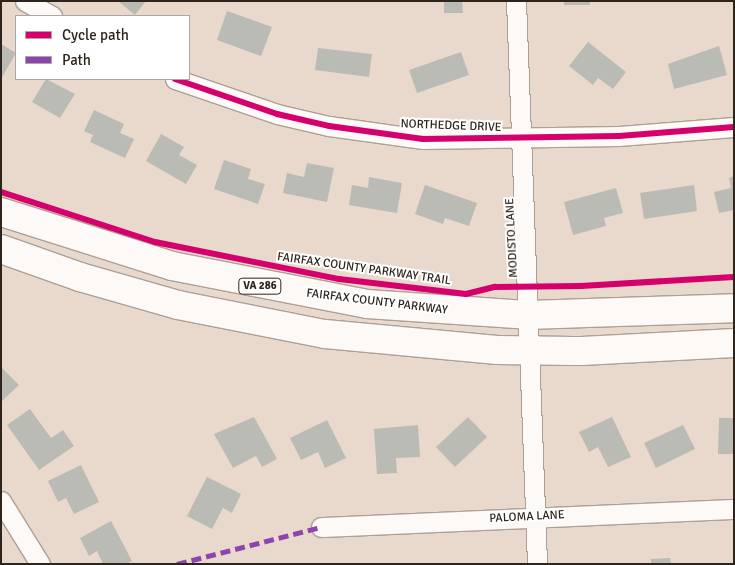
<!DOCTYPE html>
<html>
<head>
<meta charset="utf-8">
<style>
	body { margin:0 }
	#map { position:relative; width:735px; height:565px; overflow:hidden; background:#e9d9cc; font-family:Signika,sans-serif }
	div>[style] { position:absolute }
	.building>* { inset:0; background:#babbb4 }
	.roads { filter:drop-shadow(1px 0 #aca096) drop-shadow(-1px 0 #aca096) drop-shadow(0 1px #aca096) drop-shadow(0 -1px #aca096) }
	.minor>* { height:19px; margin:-9.5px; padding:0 9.5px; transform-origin:9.5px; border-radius:9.5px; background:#fcf9f7 }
	.trunk>* { height:28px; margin:-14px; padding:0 14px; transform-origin:14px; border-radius:14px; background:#fcf9f7 }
	.quiet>* { height:5px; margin-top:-2.5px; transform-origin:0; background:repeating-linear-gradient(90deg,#8e44ad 0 10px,transparent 0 15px) }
	.cycleway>* { height:6px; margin:-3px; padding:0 3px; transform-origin:3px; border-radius:3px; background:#d6006c }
	span { translate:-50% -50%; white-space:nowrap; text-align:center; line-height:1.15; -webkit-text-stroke:4px #fff; paint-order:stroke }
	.shield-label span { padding:1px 4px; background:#fff; border:1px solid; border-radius:4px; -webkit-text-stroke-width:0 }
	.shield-label { font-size:11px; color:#2f241b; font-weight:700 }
	.street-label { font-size:12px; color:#2f241b }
	.frame { position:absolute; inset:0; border:2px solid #2f241b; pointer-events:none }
	.legend { position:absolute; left:15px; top:15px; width:175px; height:65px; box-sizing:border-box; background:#fff; border:1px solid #aca7a4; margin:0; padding:6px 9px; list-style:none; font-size:15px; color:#2f241b }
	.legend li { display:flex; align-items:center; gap:10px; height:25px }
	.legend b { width:25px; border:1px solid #aca7a4 }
</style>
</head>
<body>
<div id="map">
	<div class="building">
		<div style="clip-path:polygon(118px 1px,146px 1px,135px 15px)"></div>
		<div style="clip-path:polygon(444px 1px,462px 1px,463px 13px,444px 13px)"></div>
		<div style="clip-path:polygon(564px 1px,590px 1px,590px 5px,564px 5px)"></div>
		<div style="clip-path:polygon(227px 11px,272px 27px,261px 56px,217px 40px)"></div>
		<div style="clip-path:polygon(588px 42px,626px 72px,613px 89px,598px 78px,593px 85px,569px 66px)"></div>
		<div style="clip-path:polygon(1px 44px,16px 53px,1px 79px)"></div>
		<div style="clip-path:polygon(719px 46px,727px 75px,674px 89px,668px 64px)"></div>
		<div style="clip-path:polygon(318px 48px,372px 54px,369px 77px,315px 70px)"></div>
		<div style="clip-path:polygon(461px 52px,469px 75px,417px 93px,409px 70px)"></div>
		<div style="clip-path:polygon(46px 79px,75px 94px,60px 118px,32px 102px)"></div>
		<div style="clip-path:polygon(94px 110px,124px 124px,120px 133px,134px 139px,125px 158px,90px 142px,93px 135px,84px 131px)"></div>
		<div style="clip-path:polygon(161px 134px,184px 147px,179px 155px,197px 165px,186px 184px,146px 161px)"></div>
		<div style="clip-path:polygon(224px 160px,251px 169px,248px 179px,265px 184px,258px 204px,214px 189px)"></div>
		<div style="clip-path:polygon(307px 163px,334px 168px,327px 202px,283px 193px,287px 173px,304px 177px)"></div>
		<div style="clip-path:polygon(734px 176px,734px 210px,719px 213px,714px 192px,731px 188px,729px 178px)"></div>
		<div style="clip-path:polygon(369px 177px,402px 183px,397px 213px,349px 205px,352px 185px,368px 188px)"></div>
		<div style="clip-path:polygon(425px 185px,477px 203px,469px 226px,445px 218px,443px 224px,415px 214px)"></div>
		<div style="clip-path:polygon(694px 185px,697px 211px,644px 219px,640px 193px)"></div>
		<div style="clip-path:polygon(616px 188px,623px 213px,604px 218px,606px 226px,573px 235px,564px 202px)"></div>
		<div style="clip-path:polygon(1px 367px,19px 385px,1px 402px)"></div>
		<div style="clip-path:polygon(30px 409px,51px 438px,63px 430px,74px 446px,39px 470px,7px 425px)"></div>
		<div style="clip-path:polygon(254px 417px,277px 459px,262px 467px,256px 456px,233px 468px,214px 434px)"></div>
		<div style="clip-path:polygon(468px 417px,487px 437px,455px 467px,436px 447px)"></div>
		<div style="clip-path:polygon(612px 417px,631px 457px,608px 467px,598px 447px,589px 452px,579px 432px)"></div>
		<div style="clip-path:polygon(719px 418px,734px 418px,734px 454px,718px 454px)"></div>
		<div style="clip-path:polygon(327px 420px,346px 458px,325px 468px,318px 452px,301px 460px,290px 438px)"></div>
		<div style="clip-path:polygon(418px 425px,420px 457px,396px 458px,397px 473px,377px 474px,374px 429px)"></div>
		<div style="clip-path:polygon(683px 425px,695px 449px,656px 468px,644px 443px)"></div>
		<div style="clip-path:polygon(81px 465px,99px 502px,74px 514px,66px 498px,58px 502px,48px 481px)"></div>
		<div style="clip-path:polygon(207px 477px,241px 494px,232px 513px,223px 508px,212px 529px,187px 516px)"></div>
		<div style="clip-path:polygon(111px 521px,132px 561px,126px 564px,103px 564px,97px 551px,89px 556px,80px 538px)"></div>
		<div style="clip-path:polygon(670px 558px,671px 564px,651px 564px,651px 559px)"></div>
	</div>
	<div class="roads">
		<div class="minor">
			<div style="left:25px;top:1px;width:31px;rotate:29deg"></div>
			<div style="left:516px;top:1px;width:563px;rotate:87.86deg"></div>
			<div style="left:175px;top:79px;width:108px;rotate:18.9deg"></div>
			<div style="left:277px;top:114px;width:53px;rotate:13deg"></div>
			<div style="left:329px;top:126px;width:95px;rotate:7.9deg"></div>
			<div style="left:423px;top:139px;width:196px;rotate:-0.9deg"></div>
			<div style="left:619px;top:136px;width:115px;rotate:-4.5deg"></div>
			<div style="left:1px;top:501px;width:74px;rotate:58.2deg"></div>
			<div style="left:321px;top:527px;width:413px;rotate:-2.5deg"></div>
		</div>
		<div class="trunk">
			<div style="left:1px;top:212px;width:179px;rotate:17.5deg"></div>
			<div style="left:172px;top:266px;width:199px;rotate:11deg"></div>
			<div style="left:367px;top:304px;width:160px;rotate:3.9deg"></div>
			<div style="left:527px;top:315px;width:207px;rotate:-1.9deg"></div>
			<div style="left:1px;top:249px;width:84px;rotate:19.5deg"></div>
			<div style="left:80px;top:277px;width:102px;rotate:15.9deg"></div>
			<div style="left:178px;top:305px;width:150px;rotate:11.2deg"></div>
			<div style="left:325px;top:334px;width:173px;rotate:5.3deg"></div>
			<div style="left:497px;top:350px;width:85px;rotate:0.7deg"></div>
			<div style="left:582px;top:351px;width:152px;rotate:-3deg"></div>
		</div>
	</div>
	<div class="quiet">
		<div style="left:177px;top:564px;width:149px;rotate:-14.4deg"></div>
	</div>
	<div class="cycleway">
		<div style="left:175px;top:79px;width:108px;rotate:18.9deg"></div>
		<div style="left:277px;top:114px;width:53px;rotate:13deg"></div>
		<div style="left:329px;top:126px;width:95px;rotate:7.9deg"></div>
		<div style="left:423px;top:139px;width:196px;rotate:-0.9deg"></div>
		<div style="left:619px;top:136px;width:115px;rotate:-4.5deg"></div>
		<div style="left:1px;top:192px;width:162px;rotate:18deg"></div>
		<div style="left:155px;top:242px;width:188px;rotate:11.4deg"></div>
		<div style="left:339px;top:279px;width:128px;rotate:6.7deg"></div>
		<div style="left:466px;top:294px;width:30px;rotate:-14deg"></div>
		<div style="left:495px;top:287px;width:86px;rotate:-0.7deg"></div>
		<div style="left:581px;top:286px;width:153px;rotate:-3.4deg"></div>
	</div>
	<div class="shield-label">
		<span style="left:260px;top:286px">VA 286</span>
	</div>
	<div class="street-label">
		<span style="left:451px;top:126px;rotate:2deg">NORTHEDGE DRIVE</span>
		<span style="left:512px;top:238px;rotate:-93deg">MODISTO LANE</span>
		<span style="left:364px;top:269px;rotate:8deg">FAIRFAX COUNTY PARKWAY TRAIL</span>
		<span style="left:377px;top:302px;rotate:7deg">FAIRFAX COUNTY PARKWAY</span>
		<span style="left:527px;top:517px;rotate:-3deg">PALOMA LANE</span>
	</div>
	<div class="frame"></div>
	<ul class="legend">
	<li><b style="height:6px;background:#d6006c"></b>Cycle path</li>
	<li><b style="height:6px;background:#8e44ad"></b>Path</li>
	</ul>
</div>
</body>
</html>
